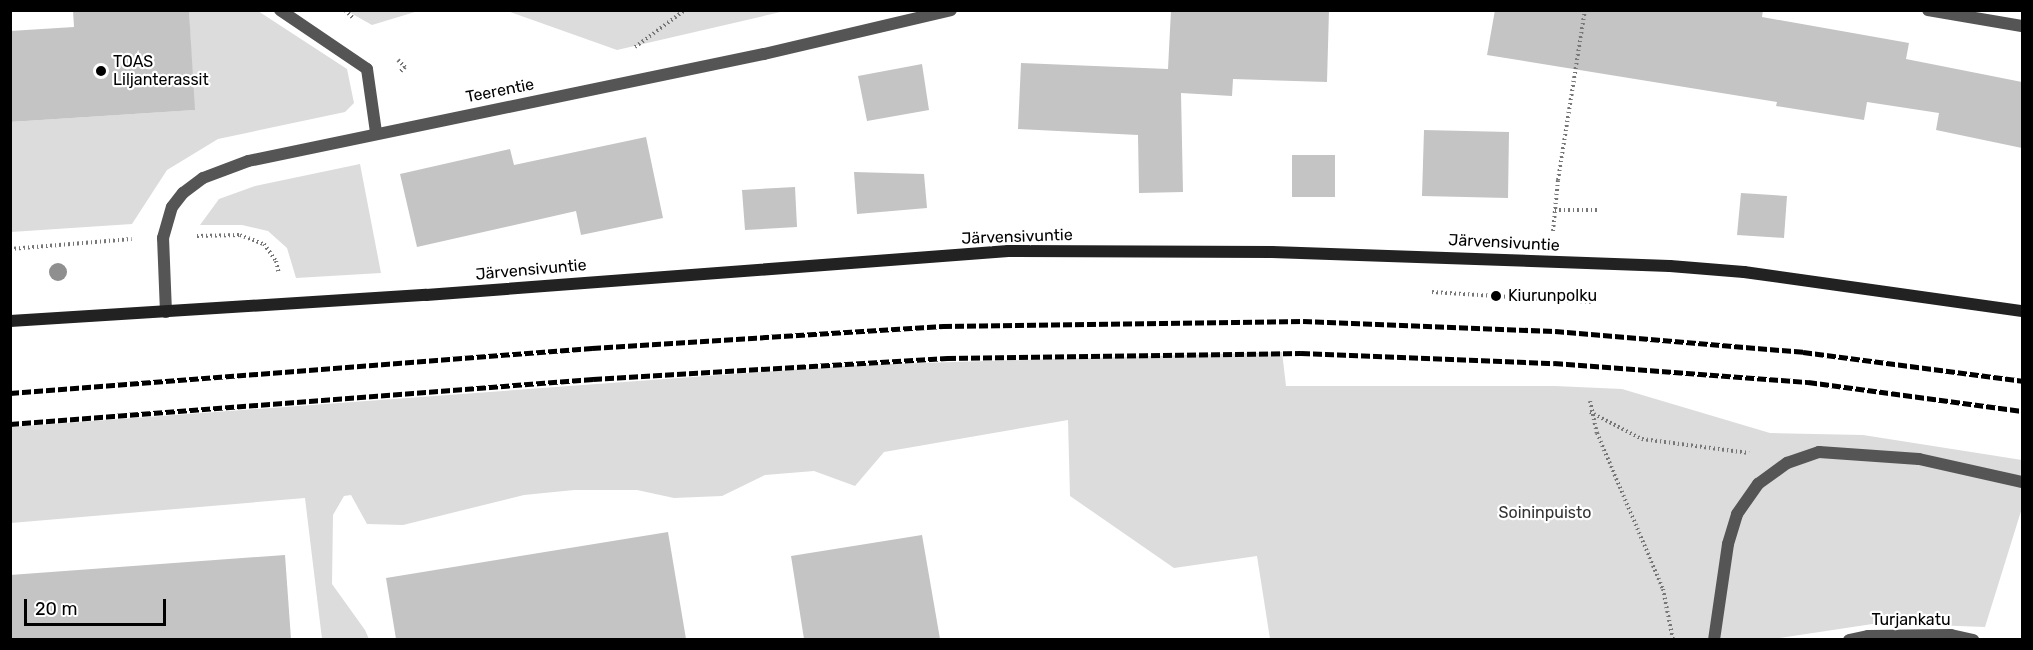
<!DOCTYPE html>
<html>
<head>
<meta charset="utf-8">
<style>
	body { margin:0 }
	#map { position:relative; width:2033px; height:650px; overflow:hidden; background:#fff; font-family:Rubik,sans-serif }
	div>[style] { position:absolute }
	.green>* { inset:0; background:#dcdcdc }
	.building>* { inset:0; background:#c4c4c4 }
	.path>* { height:4px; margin-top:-2px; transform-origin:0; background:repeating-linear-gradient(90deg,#777 0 1.5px,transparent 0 4.5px) }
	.lane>* { height:12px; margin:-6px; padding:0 6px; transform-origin:6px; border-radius:6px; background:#555 }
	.street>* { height:12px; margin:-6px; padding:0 6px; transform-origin:6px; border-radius:6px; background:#555 }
	.secondary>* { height:12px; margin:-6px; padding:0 6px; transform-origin:6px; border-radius:6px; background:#222 }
	.rail>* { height:4.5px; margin-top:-2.25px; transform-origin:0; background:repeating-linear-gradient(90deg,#000 0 9px,transparent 0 12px) }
	.trees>* { width:18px; height:18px; margin:-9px; border-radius:50%; background:#8f8f8f }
	.dots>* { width:16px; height:16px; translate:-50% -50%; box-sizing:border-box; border:3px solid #fff; border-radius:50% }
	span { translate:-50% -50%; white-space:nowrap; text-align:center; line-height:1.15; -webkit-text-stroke:4.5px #fff; paint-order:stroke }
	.poi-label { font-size:16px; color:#000 }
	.left { translate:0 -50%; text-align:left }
	.street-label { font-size:16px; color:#000 }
	.park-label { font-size:16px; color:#333 }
	.frame { position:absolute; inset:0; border:12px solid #000; pointer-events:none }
	.scale { position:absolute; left:24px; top:599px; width:142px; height:27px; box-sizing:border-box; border:3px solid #000; border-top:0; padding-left:8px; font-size:18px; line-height:21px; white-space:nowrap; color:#000; -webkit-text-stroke:4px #fff; paint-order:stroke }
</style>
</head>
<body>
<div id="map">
	<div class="green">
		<div style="clip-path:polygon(189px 11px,258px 11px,347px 69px,354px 103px,345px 112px,218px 139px,167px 170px,132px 224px,11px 232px,10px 122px,194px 110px)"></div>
		<div style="clip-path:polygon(347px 11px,418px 11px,372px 25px)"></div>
		<div style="clip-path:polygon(507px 11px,785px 11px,617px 50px)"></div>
		<div style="clip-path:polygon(360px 164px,381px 273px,296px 278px,287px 248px,268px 231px,242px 225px,200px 225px,219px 199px,255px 186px)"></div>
		<div style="clip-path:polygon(1282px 352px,1286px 386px,1555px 386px,1622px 389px,1770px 433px,1863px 435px,2022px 460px,2022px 508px,1985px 627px,1879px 623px,1767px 640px,1270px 639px,1257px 556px,1174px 568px,1070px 496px,1068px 420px,884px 452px,855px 486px,814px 471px,765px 475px,722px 496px,674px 498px,637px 490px,574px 490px,524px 495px,403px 525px,367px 524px,351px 495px,344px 496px,333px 515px,332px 584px,365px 630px,369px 639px,322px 639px,305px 498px,11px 523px,11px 427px,857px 365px)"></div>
	</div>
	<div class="building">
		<div style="clip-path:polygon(73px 10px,189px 10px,195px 110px,10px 122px,10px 31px,74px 27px)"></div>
		<div style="clip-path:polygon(1171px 10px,1329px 10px,1327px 82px,1233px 79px,1232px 96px,1181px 93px,1183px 192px,1139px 193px,1138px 135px,1018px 129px,1021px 63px,1168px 69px)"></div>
		<div style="clip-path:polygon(1495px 10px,1763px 10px,1762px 17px,1909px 43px,1906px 59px,2022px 82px,2022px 148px,1936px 130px,1939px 113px,1867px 102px,1864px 120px,1776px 106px,1777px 102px,1487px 55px)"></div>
		<div style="clip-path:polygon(922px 64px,929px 110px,867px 121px,858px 76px)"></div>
		<div style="clip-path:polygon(1424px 130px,1509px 132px,1508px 198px,1422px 196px)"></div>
		<div style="clip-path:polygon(646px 137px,663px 218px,581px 235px,576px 211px,417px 247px,400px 174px,510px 149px,514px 165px)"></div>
		<div style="clip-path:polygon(1292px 155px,1335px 155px,1335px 197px,1292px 197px)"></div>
		<div style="clip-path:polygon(854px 172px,924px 174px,927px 208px,857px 214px)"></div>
		<div style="clip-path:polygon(795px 187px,797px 227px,745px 230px,742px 190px)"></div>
		<div style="clip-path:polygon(1741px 193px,1787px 196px,1784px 238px,1737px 235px)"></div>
		<div style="clip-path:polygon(668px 532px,686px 639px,396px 639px,386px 578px)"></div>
		<div style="clip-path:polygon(922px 535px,940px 639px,804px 639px,791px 556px)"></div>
		<div style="clip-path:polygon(285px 555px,291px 639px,10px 639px,10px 575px)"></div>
	</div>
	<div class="path">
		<div style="left:345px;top:10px;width:11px;rotate:45deg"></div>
		<div style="left:635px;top:47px;width:62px;rotate:-36.5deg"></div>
		<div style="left:398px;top:60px;width:10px;rotate:45deg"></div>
		<div style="left:405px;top:67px;width:7px;rotate:135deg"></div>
		<div style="left:1555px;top:210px;width:42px"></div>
		<div style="left:1553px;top:231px;width:51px;rotate:-84.4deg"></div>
		<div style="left:1558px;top:180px;width:172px;rotate:-81deg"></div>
		<div style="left:197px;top:236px;width:43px;rotate:-1.3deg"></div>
		<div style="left:240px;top:235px;width:26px;rotate:21deg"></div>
		<div style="left:264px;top:244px;width:21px;rotate:55deg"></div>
		<div style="left:276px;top:261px;width:13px;rotate:77deg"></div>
		<div style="left:10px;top:249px;width:122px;rotate:-4.7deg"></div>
		<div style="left:1432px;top:292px;width:161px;rotate:3.6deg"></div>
		<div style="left:1590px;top:401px;width:33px;rotate:78deg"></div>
		<div style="left:1597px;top:433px;width:169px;rotate:67.1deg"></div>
		<div style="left:1663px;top:589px;width:52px;rotate:78.9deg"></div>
		<div style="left:1590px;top:412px;width:59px;rotate:27.4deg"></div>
		<div style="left:1642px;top:439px;width:108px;rotate:7.5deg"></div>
	</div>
	<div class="lane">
		<div style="left:280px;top:10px;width:105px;rotate:34.1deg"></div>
		<div style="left:367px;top:69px;width:64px;rotate:81.9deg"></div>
		<div style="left:1714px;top:640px;width:97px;rotate:-81.7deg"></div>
		<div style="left:1728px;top:544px;width:31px;rotate:-73deg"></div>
		<div style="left:1737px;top:514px;width:37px;rotate:-55deg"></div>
		<div style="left:1758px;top:484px;width:36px;rotate:-36deg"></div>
		<div style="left:1787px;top:463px;width:34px;rotate:-19deg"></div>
		<div style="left:1819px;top:452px;width:100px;rotate:4deg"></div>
		<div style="left:1919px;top:459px;width:106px;rotate:12.6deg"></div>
	</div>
	<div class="street">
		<div style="left:1928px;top:10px;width:95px;rotate:9.7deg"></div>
		<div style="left:166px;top:312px;width:74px;rotate:-92.3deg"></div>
		<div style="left:163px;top:238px;width:32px;rotate:-74deg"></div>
		<div style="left:172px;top:207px;width:18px;rotate:-52deg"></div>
		<div style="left:183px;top:193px;width:25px;rotate:-37deg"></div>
		<div style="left:203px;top:178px;width:48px;rotate:-20.7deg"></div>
		<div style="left:248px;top:161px;width:527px;rotate:-11.72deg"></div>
		<div style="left:764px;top:54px;width:192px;rotate:-13.2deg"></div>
		<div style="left:1849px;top:640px;width:19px;rotate:-12deg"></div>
		<div style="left:1868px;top:636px;width:83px;rotate:-0.7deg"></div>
		<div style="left:1951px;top:635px;width:23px;rotate:13deg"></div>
	</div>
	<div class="secondary">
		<div style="left:10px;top:321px;width:417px;rotate:-3.6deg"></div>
		<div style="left:426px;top:295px;width:584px;rotate:-4.32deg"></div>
		<div style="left:1008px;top:251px;width:264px;rotate:0.2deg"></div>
		<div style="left:1272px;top:252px;width:398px;rotate:2deg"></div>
		<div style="left:1670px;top:266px;width:74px;rotate:4.6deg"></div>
		<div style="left:1744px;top:272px;width:281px;rotate:8deg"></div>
	</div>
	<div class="rail">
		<div style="left:10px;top:393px;width:584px;rotate:-4.42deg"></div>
		<div style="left:592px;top:348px;width:352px;rotate:-3.6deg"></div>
		<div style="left:943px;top:326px;width:360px;rotate:-0.8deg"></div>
		<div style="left:1303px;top:321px;width:252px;rotate:2.3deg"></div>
		<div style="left:1555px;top:331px;width:249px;rotate:4.8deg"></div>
		<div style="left:1803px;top:352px;width:221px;rotate:7.5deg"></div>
		<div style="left:10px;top:424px;width:585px;rotate:-4.41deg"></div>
		<div style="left:593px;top:379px;width:355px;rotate:-3.4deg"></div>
		<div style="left:947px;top:358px;width:354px;rotate:-0.8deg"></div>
		<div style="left:1301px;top:353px;width:253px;rotate:2.3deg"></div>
		<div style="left:1554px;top:363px;width:255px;rotate:4.3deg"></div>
		<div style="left:1808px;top:382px;width:216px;rotate:7.7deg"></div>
	</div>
	<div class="trees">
		<div style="left:58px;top:272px"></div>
	</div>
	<div class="dots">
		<div style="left:101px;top:71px;background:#000"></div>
		<div style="left:1496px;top:296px;background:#000"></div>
	</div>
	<div class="poi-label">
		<span class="left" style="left:113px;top:71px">TOAS<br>Liljanterassit</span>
		<span class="left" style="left:1508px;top:296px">Kiurunpolku</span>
	</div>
	<div class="street-label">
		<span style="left:500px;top:91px;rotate:-11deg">Teerentie</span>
		<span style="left:1017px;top:237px;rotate:-2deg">Järvensivuntie</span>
		<span style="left:1504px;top:243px;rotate:3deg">Järvensivuntie</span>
		<span style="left:531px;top:270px;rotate:-5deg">Järvensivuntie</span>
		<span style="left:1911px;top:620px">Turjankatu</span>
	</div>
	<div class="park-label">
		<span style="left:1545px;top:513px">Soininpuisto</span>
	</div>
	<div class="frame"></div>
	<div class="scale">20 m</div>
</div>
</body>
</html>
